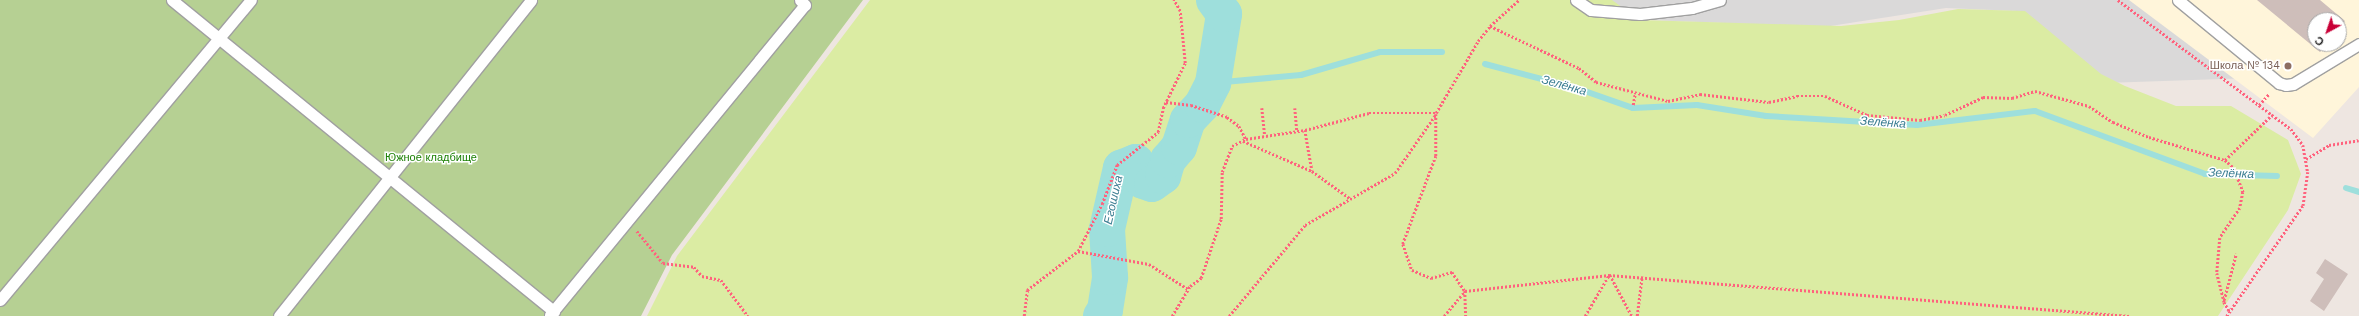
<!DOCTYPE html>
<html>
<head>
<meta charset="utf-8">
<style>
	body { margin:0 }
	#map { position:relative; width:2359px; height:316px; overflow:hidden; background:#eee6e1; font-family:"Work Sans",sans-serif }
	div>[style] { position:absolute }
	.residential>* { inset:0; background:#dad9d9 }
	.education>* { inset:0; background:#fff5da }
	.grass>* { inset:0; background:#dbeca3 }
	.forest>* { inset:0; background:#b6d093 }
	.stream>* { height:6px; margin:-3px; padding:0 3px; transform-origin:3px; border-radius:3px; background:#9edfdc }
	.river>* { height:36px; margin:-18px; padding:0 18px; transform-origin:18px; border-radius:18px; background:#9edfdc }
	.building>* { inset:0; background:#cebeba }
	.path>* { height:2.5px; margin-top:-1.25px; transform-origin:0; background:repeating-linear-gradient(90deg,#ff627d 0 2px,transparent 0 4px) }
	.roads { filter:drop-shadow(1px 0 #a0a0a0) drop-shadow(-1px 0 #a0a0a0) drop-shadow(0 1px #a0a0a0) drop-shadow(0 -1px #a0a0a0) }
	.lane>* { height:11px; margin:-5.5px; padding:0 5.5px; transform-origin:5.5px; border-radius:5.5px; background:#fff }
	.dots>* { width:11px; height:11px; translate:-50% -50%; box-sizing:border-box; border:2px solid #fff; border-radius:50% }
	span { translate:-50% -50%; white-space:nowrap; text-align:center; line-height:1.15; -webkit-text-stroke:3px #fff; paint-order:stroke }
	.education-label { font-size:11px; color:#785e54 }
	.right { translate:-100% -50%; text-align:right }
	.park-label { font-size:11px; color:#1c8005 }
	.water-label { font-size:12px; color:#3a7d91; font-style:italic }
	.north { position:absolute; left:2307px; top:12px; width:40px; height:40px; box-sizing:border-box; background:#fff; border:1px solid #a4a4a4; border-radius:50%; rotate:220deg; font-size:11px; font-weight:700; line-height:16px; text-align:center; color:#1c1c1c }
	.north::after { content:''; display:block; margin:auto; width:14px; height:18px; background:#c90037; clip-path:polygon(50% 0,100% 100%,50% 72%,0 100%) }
</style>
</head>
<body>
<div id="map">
	<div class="residential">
		<div style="clip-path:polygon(evenodd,1600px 0,2359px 0,2359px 48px,2307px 76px,2105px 83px,2017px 11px,1946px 8px,1824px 27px,1626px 19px,1600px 0,2315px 20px,2339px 20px,2339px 44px,2315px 44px,2315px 20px)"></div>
	</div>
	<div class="education">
		<div style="clip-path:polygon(evenodd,2129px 0,2359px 0,2359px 87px,2313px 138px,2129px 0,2315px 20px,2339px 20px,2339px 44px,2315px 44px,2315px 20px)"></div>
	</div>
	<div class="grass">
		<div style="clip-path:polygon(870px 0,1612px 0,1640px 20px,1841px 26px,1899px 20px,1958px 9px,2025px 11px,2101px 74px,2125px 86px,2176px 106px,2231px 106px,2288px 140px,2301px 174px,2288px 210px,2218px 316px,647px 316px,677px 256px)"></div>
	</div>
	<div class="forest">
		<div style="clip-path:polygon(0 0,863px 0,672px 255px,641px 316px,0 316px)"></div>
	</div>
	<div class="stream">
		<div style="left:1485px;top:64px;width:94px;rotate:14.8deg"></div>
		<div style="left:1576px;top:88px;width:60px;rotate:19.3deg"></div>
		<div style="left:1633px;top:108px;width:64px;rotate:-2.7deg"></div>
		<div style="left:1697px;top:105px;width:70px;rotate:9.1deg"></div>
		<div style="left:1766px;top:116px;width:151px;rotate:3.4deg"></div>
		<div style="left:1917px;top:125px;width:119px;rotate:-6.8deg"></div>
		<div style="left:2035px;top:111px;width:181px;rotate:20.3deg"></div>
		<div style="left:2205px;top:174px;width:72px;rotate:1.6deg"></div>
		<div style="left:1213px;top:83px;width:88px;rotate:-5.2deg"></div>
		<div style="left:1301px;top:75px;width:82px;rotate:-16.2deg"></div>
		<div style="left:1380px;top:52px;width:62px"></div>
		<div style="left:2346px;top:188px;width:14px;rotate:17deg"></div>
	</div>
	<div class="river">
		<div style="left:1101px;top:316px;width:7px;rotate:-56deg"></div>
		<div style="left:1105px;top:310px;width:33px;rotate:-81deg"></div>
		<div style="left:1110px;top:277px;width:48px;rotate:-93.6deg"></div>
		<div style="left:1107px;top:229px;width:63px;rotate:-77.1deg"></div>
		<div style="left:1121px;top:168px;width:16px;rotate:-22deg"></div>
		<div style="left:1136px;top:162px;width:20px;rotate:70deg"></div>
		<div style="left:1143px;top:181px;width:9px;rotate:18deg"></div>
		<div style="left:1152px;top:184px;width:14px;rotate:-36deg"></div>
		<div style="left:1163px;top:176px;width:17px;rotate:-73deg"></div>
		<div style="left:1168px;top:160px;width:17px;rotate:-50deg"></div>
		<div style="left:1179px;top:147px;width:28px;rotate:-72deg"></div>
		<div style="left:1188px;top:120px;width:21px;rotate:-47deg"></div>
		<div style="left:1202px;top:105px;width:25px;rotate:-63deg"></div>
		<div style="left:1213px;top:83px;width:70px;rotate:-80.9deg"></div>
		<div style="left:1224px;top:14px;width:17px;rotate:-126deg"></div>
	</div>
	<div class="building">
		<div style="clip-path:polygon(2257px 0,2320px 0,2345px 21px,2339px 28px,2339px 20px,2315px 20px,2315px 44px,2326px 44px,2320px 52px)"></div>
		<div style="clip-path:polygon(2325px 259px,2348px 274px,2324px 311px,2310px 301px,2324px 279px,2316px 273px)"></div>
	</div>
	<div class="path">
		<div style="left:2118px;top:0;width:216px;rotate:36.7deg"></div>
		<div style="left:2291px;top:129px;width:20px;rotate:53deg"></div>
		<div style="left:2303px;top:145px;width:27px;rotate:80deg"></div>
		<div style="left:2308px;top:172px;width:34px;rotate:98deg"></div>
		<div style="left:2303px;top:206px;width:134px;rotate:124.6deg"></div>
		<div style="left:1490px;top:26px;width:98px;rotate:25.3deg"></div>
		<div style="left:1579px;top:68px;width:22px;rotate:39deg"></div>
		<div style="left:1596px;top:82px;width:74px;rotate:14.8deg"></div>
		<div style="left:1668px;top:101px;width:33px;rotate:-12deg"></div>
		<div style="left:1700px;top:94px;width:69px;rotate:6.6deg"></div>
		<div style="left:1769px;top:102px;width:29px;rotate:-12deg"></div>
		<div style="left:1797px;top:96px;width:28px"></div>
		<div style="left:1825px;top:96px;width:46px;rotate:24.3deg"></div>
		<div style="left:1867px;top:115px;width:53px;rotate:5.4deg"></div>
		<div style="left:1920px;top:120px;width:25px;rotate:-11deg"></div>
		<div style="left:1945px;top:115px;width:42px;rotate:-25.3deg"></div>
		<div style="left:1983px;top:97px;width:29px;rotate:2deg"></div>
		<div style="left:2012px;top:98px;width:24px;rotate:-17deg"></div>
		<div style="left:2035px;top:91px;width:56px;rotate:15.5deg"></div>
		<div style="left:2089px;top:106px;width:29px;rotate:34deg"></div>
		<div style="left:2113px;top:122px;width:39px;rotate:23deg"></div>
		<div style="left:2149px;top:137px;width:79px;rotate:16.8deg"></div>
		<div style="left:2225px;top:160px;width:12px;rotate:42deg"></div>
		<div style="left:2234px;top:168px;width:26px;rotate:69deg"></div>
		<div style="left:2243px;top:192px;width:16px;rotate:101deg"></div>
		<div style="left:2240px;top:208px;width:36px;rotate:124deg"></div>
		<div style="left:2220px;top:238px;width:35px;rotate:95deg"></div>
		<div style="left:2217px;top:273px;width:30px;rotate:76deg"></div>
		<div style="left:2224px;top:302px;width:12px;rotate:59deg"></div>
		<div style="left:1166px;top:102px;width:25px;rotate:7deg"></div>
		<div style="left:1191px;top:105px;width:38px;rotate:18deg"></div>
		<div style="left:1227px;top:117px;width:15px;rotate:37deg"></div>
		<div style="left:1239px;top:126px;width:15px;rotate:62deg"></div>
		<div style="left:1633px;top:105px;width:11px;rotate:-80deg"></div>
		<div style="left:2259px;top:105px;width:15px;rotate:-48deg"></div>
		<div style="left:1262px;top:108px;width:28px;rotate:84deg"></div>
		<div style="left:1295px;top:108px;width:23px;rotate:85deg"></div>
		<div style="left:1436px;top:114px;width:42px;rotate:90deg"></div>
		<div style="left:1436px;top:156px;width:94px;rotate:110.6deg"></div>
		<div style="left:1403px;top:244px;width:28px;rotate:71deg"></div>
		<div style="left:1412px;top:270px;width:21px;rotate:23deg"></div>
		<div style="left:1431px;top:278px;width:22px;rotate:-16deg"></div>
		<div style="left:1452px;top:272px;width:23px;rotate:56deg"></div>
		<div style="left:1465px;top:291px;width:25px;rotate:88deg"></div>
		<div style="left:1305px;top:130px;width:41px;rotate:80.1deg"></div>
		<div style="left:1243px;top:141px;width:75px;rotate:23.5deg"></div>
		<div style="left:1312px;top:171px;width:48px;rotate:35.7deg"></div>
		<div style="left:2306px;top:159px;width:27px;rotate:-31deg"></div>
		<div style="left:2329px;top:145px;width:30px;rotate:-9deg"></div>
		<div style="left:2225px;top:160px;width:65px;rotate:-43.8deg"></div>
		<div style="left:637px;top:231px;width:41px;rotate:50.9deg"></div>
		<div style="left:663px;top:263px;width:31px;rotate:7deg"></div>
		<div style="left:694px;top:267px;width:12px;rotate:48deg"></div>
		<div style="left:702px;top:276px;width:19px;rotate:12deg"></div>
		<div style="left:721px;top:280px;width:45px;rotate:53.1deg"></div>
		<div style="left:1078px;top:251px;width:72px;rotate:10.4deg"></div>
		<div style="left:1149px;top:264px;width:46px;rotate:32.7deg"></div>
		<div style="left:1610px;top:275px;width:47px;rotate:61.8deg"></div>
		<div style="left:2224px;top:300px;width:48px;rotate:-75.4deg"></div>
		<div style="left:1024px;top:316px;width:26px;rotate:-83deg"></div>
		<div style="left:1027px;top:290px;width:64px;rotate:-37.4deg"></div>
		<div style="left:1078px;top:251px;width:53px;rotate:-62.9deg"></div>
		<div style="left:1102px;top:204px;width:42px;rotate:-69deg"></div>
		<div style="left:1117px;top:165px;width:53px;rotate:-38.8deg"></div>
		<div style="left:1158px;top:132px;width:25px;rotate:-78deg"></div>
		<div style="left:1163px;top:108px;width:50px;rotate:-63.9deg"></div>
		<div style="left:1185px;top:63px;width:52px;rotate:-95.5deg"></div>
		<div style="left:1180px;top:11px;width:13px;rotate:-119deg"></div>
		<div style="left:1172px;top:316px;width:35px;rotate:-59deg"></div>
		<div style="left:1190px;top:286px;width:14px;rotate:-36deg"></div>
		<div style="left:1201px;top:278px;width:62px;rotate:-71.3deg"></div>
		<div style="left:1221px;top:219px;width:47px;rotate:-88.8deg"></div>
		<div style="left:1222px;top:172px;width:28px;rotate:-69deg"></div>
		<div style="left:1232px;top:146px;width:16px;rotate:-27deg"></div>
		<div style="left:1246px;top:139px;width:60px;rotate:-8.7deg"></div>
		<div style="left:1305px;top:130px;width:66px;rotate:-14.9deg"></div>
		<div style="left:1369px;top:113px;width:67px"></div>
		<div style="left:1436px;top:113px;width:83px;rotate:-59.7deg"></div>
		<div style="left:1478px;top:41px;width:19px;rotate:-51deg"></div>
		<div style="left:1490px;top:26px;width:39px;rotate:-42deg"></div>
		<div style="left:1229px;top:316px;width:119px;rotate:-50.1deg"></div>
		<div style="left:1305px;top:225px;width:104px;rotate:-30deg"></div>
		<div style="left:1395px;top:173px;width:72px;rotate:-55.2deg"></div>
		<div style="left:1444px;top:316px;width:33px;rotate:-50deg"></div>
		<div style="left:1465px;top:291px;width:145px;rotate:-6.3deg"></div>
		<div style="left:1609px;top:275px;width:522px;rotate:4.51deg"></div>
		<div style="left:1585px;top:316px;width:48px;rotate:-59.7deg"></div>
		<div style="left:1637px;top:316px;width:40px;rotate:-82.9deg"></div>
	</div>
	<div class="roads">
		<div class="lane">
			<div style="left:172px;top:0;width:493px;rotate:39.2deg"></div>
			<div style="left:1576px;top:0;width:18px;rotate:34deg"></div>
			<div style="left:1591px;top:10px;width:49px;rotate:4.7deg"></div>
			<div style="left:1640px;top:14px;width:52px;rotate:-6.6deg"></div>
			<div style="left:1692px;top:8px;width:29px;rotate:-16deg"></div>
			<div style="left:2178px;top:0;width:131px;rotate:39.4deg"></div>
			<div style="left:2279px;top:83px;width:7px;rotate:16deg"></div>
			<div style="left:2286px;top:85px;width:7px;rotate:-8deg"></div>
			<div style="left:2293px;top:84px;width:77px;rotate:-31.2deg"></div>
			<div style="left:0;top:300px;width:391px;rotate:-50.1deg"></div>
			<div style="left:550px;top:315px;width:401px;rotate:-50.6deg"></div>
			<div style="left:805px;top:5px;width:7px;rotate:-135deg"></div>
			<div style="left:279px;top:316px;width:404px;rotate:-51.4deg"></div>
		</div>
	</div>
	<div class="dots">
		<div style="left:2288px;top:66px;background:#8d6e63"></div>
	</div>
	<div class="education-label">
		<span class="right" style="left:2280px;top:66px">Школа № 134</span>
	</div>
	<div class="park-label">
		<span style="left:431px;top:158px">Южное кладбище</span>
	</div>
	<div class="water-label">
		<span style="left:1564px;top:86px;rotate:16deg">Зелёнка</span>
		<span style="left:1883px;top:123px;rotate:4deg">Зелёнка</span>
		<span style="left:2231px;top:174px;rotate:2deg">Зелёнка</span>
		<span style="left:1114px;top:200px;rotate:-77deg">Егошиха</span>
	</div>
	<div class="north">С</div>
</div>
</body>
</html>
